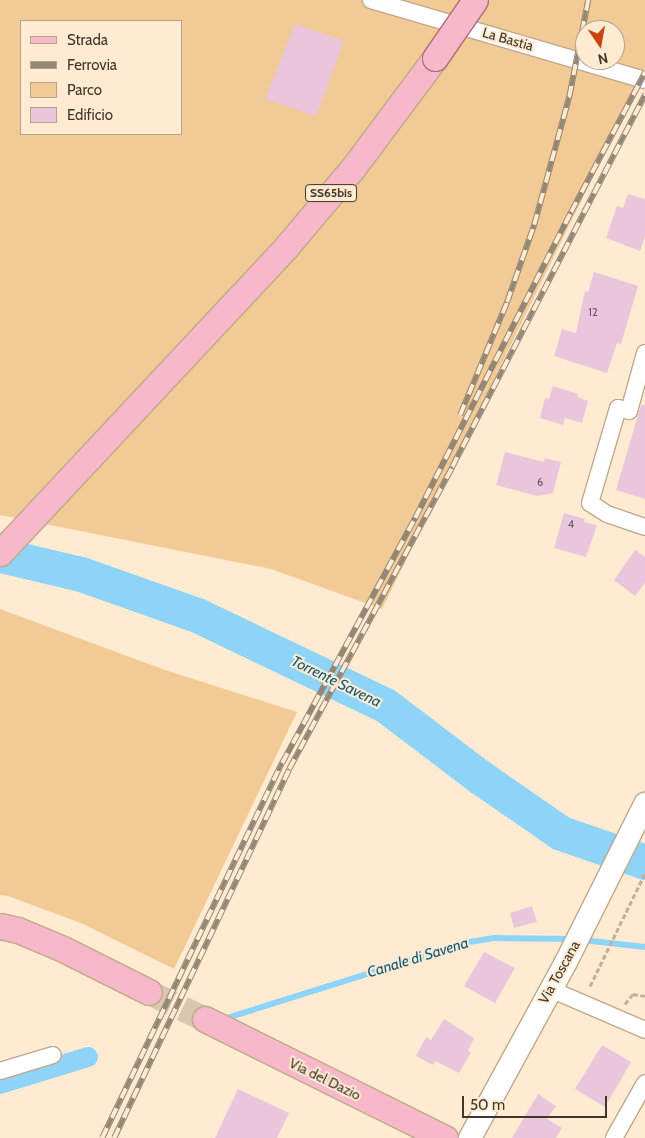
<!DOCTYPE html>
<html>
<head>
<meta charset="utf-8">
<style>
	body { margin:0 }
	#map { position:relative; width:645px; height:1138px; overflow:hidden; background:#ffebd2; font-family:Cabin,sans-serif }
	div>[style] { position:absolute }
	.green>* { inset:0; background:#f2ca95 }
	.stream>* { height:5.5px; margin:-2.75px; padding:0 2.75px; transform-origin:2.75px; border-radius:2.75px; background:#8ed4f9 }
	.canal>* { height:20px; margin:-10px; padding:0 10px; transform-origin:10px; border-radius:10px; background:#8ed4f9 }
	.river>* { height:35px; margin:-17.5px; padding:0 17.5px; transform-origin:17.5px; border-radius:17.5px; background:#8ed4f9 }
	.building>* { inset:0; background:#e9c6dc }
	.primary-tunnel>* { height:25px; margin-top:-12.5px; transform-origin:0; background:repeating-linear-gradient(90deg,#d9c7b0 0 25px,transparent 0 37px) }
	.path>* { height:3px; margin-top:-1.5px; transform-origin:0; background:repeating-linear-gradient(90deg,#c1b09b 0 5px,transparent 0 7.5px) }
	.roads { filter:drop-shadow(1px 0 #bfa98b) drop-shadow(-1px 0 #bfa98b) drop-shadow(0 1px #bfa98b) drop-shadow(0 -1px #bfa98b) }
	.minor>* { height:16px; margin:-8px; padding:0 8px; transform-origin:8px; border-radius:8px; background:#fff }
	.secondary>* { height:22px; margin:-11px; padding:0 11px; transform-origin:11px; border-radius:11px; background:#fff }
	.primary>* { height:25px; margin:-12.5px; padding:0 12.5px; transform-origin:12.5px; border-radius:12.5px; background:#f7b8ca }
	.rail>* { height:5.5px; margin-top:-2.75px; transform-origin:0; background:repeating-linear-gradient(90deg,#ffebd2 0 11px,#958775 0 22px); box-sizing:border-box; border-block:1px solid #958775 }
	.bridges { filter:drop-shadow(1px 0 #b46b7b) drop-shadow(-1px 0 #b46b7b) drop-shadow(0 1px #b46b7b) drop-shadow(0 -1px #b46b7b) }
	.primary-bridge>* { height:25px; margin:-12.5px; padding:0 12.5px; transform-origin:12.5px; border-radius:12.5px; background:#f7b8ca }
	span { translate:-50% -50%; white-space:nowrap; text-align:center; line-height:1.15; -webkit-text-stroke:4px #ffebd2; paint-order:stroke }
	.number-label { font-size:11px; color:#6a5a56 }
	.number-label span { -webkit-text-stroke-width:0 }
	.shield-label span { padding:1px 4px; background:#ffebd2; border:1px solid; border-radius:4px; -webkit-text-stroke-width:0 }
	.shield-label { font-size:12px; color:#40362a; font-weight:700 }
	.street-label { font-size:14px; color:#40362a }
	.water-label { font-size:15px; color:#115978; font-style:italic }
	.legend { position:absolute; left:20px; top:20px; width:162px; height:115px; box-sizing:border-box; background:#ffebd2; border:1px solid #b3a38f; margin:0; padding:6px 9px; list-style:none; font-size:15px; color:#40362a }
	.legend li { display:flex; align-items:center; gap:10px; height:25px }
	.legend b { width:25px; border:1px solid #b3a38f }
	.north { position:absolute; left:575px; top:20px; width:50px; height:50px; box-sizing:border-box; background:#ffebd2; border:1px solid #b3a38f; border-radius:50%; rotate:168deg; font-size:14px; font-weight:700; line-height:20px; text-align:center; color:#40362a }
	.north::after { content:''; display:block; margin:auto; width:18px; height:22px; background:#cb440e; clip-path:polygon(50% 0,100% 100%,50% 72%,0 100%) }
	.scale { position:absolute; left:462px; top:1096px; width:145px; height:22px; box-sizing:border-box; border:2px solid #40362a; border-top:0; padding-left:6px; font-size:15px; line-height:18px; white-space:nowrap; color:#40362a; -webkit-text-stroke:4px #ffebd2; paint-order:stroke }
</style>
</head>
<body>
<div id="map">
	<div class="green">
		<div style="clip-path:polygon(evenodd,0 0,645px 0,645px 70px,382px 609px,271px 569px,0 515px,0 0,21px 21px,181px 21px,181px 134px,21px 134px,21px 21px,0 0,585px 30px,615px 30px,615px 60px,585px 60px,585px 30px)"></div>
		<div style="clip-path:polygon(0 609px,165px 670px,297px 712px,174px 969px,83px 924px,8px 896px,0 895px)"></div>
	</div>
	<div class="stream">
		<div style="left:583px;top:940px;width:62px;rotate:6.4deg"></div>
		<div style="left:227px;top:1018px;width:254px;rotate:-17.4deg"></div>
		<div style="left:469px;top:942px;width:26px;rotate:-9deg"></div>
		<div style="left:495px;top:938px;width:76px;rotate:0.8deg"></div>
	</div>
	<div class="canal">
		<div style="left:0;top:1084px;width:92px;rotate:-17.1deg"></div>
	</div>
	<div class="river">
		<div style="left:0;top:555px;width:83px;rotate:13.2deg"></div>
		<div style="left:81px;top:574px;width:123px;rotate:19.5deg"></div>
		<div style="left:197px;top:615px;width:208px;rotate:25.6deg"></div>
		<div style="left:385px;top:705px;width:119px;rotate:37.2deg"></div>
		<div style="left:480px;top:777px;width:98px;rotate:34.7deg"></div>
		<div style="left:561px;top:833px;width:89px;rotate:19deg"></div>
	</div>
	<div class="building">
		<div style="clip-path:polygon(295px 24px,344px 41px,316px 116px,265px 99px)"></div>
		<div style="clip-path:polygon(628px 194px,645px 199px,645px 236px,640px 251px,606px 238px,617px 206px,623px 208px)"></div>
		<div style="clip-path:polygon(594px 272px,638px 286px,621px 344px,617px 343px,607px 373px,554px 356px,562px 329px,576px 333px,585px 291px,588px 292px)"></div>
		<div style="clip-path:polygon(553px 386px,578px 394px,577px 397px,588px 401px,582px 423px,565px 418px,563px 425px,540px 418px,545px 398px,549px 399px)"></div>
		<div style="clip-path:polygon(641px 405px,645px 405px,645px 499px,616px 490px)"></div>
		<div style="clip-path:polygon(505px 452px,544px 462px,545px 458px,561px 462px,553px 493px,538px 496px,496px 485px)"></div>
		<div style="clip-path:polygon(564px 513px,585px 519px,584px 522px,597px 525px,586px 557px,554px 548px)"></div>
		<div style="clip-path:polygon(635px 550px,645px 557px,645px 583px,635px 596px,614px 580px)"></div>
		<div style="clip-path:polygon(532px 906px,537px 922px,514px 928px,510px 913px)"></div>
		<div style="clip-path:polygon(484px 952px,515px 968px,495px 1003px,464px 986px)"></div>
		<div style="clip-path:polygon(444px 1019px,474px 1038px,468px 1051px,471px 1052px,459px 1073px,435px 1061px,433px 1065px,416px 1056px,426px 1037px,431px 1040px)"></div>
		<div style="clip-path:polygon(602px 1045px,631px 1062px,605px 1107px,575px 1089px)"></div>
		<div style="clip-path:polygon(238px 1089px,289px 1113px,277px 1138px,215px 1138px)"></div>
		<div style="clip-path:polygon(538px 1094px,556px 1106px,547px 1119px,562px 1128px,556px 1138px,512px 1138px)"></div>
	</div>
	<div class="primary-tunnel">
		<div style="left:149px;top:992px;width:62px;rotate:25.7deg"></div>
	</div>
	<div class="path">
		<div style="left:590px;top:986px;width:126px;rotate:-64deg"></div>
		<div style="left:625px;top:1004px;width:13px;rotate:-51deg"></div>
		<div style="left:633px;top:994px;width:12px;rotate:9deg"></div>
	</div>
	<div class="roads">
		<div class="minor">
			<div style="left:371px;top:0;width:285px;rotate:16.3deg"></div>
			<div style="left:645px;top:353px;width:60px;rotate:105.4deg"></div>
			<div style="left:629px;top:411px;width:11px;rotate:-165deg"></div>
			<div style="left:618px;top:408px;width:99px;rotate:106.4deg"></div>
			<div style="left:590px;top:503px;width:20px;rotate:33deg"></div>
			<div style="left:607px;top:514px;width:40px;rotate:18.9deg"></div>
			<div style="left:550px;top:989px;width:103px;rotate:23.3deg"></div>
			<div style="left:0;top:1071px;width:55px;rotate:-16.8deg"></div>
			<div style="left:614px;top:1138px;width:63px;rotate:-60.6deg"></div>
		</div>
		<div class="secondary">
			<div style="left:470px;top:1138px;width:200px;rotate:-61.4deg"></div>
			<div style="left:566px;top:962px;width:177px;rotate:-63.4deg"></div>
		</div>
		<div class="primary">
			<div style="left:0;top:553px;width:420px;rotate:-46.9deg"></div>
			<div style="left:287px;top:246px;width:102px;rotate:-49.8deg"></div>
			<div style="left:353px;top:168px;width:137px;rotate:-53.3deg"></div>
			<div style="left:0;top:926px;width:18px;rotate:13deg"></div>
			<div style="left:18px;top:930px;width:49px;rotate:22.9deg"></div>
			<div style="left:63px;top:949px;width:96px;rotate:26.6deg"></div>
			<div style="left:205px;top:1019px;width:268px;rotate:26.4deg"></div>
		</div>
	</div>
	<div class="rail">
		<div style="left:460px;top:415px;width:122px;rotate:-67.4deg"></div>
		<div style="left:507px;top:302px;width:82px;rotate:-70.7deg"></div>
		<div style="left:534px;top:225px;width:133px;rotate:-74.7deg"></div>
		<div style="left:569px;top:97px;width:99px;rotate:-78.9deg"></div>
		<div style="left:102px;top:1138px;width:416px;rotate:-64.4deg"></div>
		<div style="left:282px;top:763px;width:279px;rotate:-61.5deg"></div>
		<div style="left:415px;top:518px;width:343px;rotate:-63deg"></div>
		<div style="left:571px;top:212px;width:158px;rotate:-62.1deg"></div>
		<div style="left:114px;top:1138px;width:408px;rotate:-64.6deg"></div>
		<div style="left:289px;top:769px;width:343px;rotate:-61.6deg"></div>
		<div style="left:452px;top:467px;width:420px;rotate:-62.6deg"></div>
	</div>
	<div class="bridges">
		<div class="primary-bridge">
			<div style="left:435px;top:58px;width:70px;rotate:-55.4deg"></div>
		</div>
	</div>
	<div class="number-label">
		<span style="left:593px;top:312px">12</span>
		<span style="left:540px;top:482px">6</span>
		<span style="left:571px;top:524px">4</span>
	</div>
	<div class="shield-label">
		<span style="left:331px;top:193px">SS65bis</span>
	</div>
	<div class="street-label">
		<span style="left:508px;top:39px;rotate:16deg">La Bastia</span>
		<span style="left:559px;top:972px;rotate:-61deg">Via Toscana</span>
		<span style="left:325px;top:1079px;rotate:26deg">Via del Dazio</span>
	</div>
	<div class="water-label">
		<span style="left:336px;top:682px;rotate:26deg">Torrente Savena</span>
		<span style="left:418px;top:958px;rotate:-17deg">Canale di Savena</span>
	</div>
	<ul class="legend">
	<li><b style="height:6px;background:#f7b8ca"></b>Strada</li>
	<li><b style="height:6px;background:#958775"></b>Ferrovia</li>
	<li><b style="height:14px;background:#f2ca95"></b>Parco</li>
	<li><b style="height:14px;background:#e9c6dc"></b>Edificio</li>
	</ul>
	<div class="north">N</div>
	<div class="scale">50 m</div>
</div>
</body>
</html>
